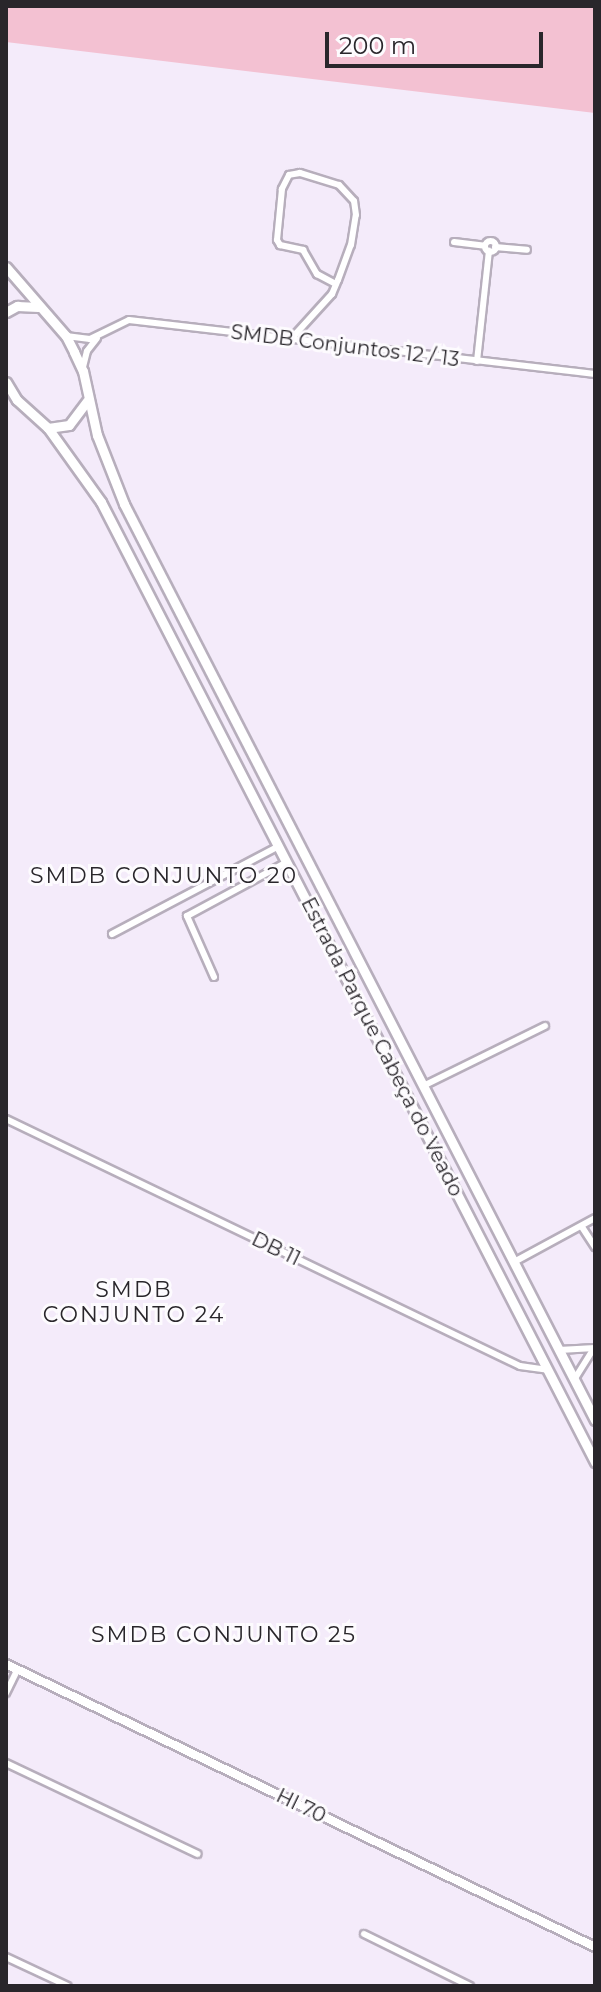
<!DOCTYPE html>
<html>
<head>
<meta charset="utf-8">
<style>
	body { margin:0 }
	#map { position:relative; width:601px; height:1992px; overflow:hidden; background:#f4ebfa; font-family:Montserrat,sans-serif }
	div>[style] { position:absolute }
	.green>* { inset:0; background:#f3c1d2 }
	.roads { filter:drop-shadow(2px 0 #b7aebc) drop-shadow(-2px 0 #b7aebc) drop-shadow(0 2px #b7aebc) drop-shadow(0 -2px #b7aebc) }
	.minor>* { height:6px; margin:-3px; padding:0 3px; transform-origin:3px; border-radius:3px; background:#fff }
	.minor>.ring { margin:-3px; padding:0; box-sizing:content-box; background:none; border:6px solid #fff; border-radius:50% }
	.tertiary>* { height:8px; margin:-4px; padding:0 4px; transform-origin:4px; border-radius:4px; background:#fff }
	.secondary>* { height:9px; margin:-4.5px; padding:0 4.5px; transform-origin:4.5px; border-radius:4.5px; background:#fff }
	span { translate:-50% -50%; white-space:nowrap; text-align:center; line-height:1.15; -webkit-text-stroke:6px #fdfbfe; paint-order:stroke }
	.street-label { font-size:20px; color:#29262b }
	.neighbourhood-label { font-size:22px; color:#29262b; letter-spacing:2px }
	.frame { position:absolute; inset:0; border:8px solid #29262b; pointer-events:none }
	.scale { position:absolute; left:325px; top:32px; width:218px; height:36px; box-sizing:border-box; border:4px solid #29262b; border-top:0; padding-left:10px; font-size:24px; line-height:28px; white-space:nowrap; color:#29262b; -webkit-text-stroke:6px #fdfbfe; paint-order:stroke }
</style>
</head>
<body>
<div id="map">
	<div class="green">
		<div style="clip-path:polygon(6px 6px,595px 6px,595px 113px,6px 42px)"></div>
	</div>
	<div class="roads">
		<div class="minor">
			<div class="ring" style="left:484.5px;top:240.5px;width:5px;height:5px"></div>
			<div style="left:454px;top:242px;width:31px;rotate:7deg"></div>
			<div style="left:495px;top:247px;width:32px;rotate:5deg"></div>
			<div style="left:66px;top:336px;width:24px;rotate:7deg"></div>
			<div style="left:90px;top:339px;width:43px;rotate:-26deg"></div>
			<div style="left:129px;top:320px;width:469px;rotate:6.6deg"></div>
			<div style="left:291px;top:339px;width:61px;rotate:-47.7deg"></div>
			<div style="left:332px;top:294px;width:15px;rotate:-67deg"></div>
			<div style="left:338px;top:280px;width:37px;rotate:-70deg"></div>
			<div style="left:351px;top:245px;width:30px;rotate:-81deg"></div>
			<div style="left:356px;top:215px;width:14px;rotate:-98deg"></div>
			<div style="left:354px;top:201px;width:22px;rotate:-133deg"></div>
			<div style="left:339px;top:185px;width:41px;rotate:-162.9deg"></div>
			<div style="left:300px;top:173px;width:11px;rotate:170deg"></div>
			<div style="left:289px;top:175px;width:16px;rotate:117deg"></div>
			<div style="left:282px;top:189px;width:51px;rotate:95.6deg"></div>
			<div style="left:277px;top:240px;width:6px;rotate:59deg"></div>
			<div style="left:280px;top:245px;width:24px;rotate:12deg"></div>
			<div style="left:303px;top:250px;width:28px;rotate:60deg"></div>
			<div style="left:317px;top:274px;width:21px;rotate:28deg"></div>
			<div style="left:477px;top:361px;width:111px;rotate:-83.8deg"></div>
			<div style="left:83px;top:367px;width:16px;rotate:-76deg"></div>
			<div style="left:87px;top:351px;width:16px;rotate:-52deg"></div>
			<div style="left:112px;top:934px;width:189px;rotate:-27.8deg"></div>
			<div style="left:214px;top:977px;width:67px;rotate:-113.9deg"></div>
			<div style="left:187px;top:916px;width:114px;rotate:-28.4deg"></div>
			<div style="left:423px;top:1086px;width:136px;rotate:-26.2deg"></div>
			<div style="left:6px;top:1119px;width:570px;rotate:25.67deg"></div>
			<div style="left:520px;top:1366px;width:28px;rotate:8deg"></div>
			<div style="left:582px;top:1227px;width:24px;rotate:57deg"></div>
			<div style="left:514px;top:1262px;width:92px;rotate:-28.5deg"></div>
			<div style="left:559px;top:1350px;width:36px;rotate:-3deg"></div>
			<div style="left:574px;top:1380px;width:36px;rotate:-58deg"></div>
			<div style="left:6px;top:1693px;width:25px;rotate:-64deg"></div>
			<div style="left:6px;top:1763px;width:212px;rotate:25.4deg"></div>
			<div style="left:364px;top:1934px;width:118px;rotate:26.1deg"></div>
			<div style="left:6px;top:1957px;width:68px;rotate:25.1deg"></div>
		</div>
		<div class="tertiary">
			<div style="left:6px;top:1664px;width:653px;rotate:25.66deg"></div>
		</div>
		<div class="secondary">
			<div style="left:6px;top:267px;width:91px;rotate:49deg"></div>
			<div style="left:66px;top:336px;width:18px;rotate:63deg"></div>
			<div style="left:74px;top:352px;width:21px;rotate:65deg"></div>
			<div style="left:83px;top:371px;width:66px;rotate:77.7deg"></div>
			<div style="left:97px;top:435px;width:74px;rotate:68.6deg"></div>
			<div style="left:124px;top:504px;width:1030px;rotate:62.79deg"></div>
			<div style="left:6px;top:312px;width:13px;rotate:-29deg"></div>
			<div style="left:17px;top:306px;width:21px;rotate:3deg"></div>
			<div style="left:6px;top:382px;width:21px;rotate:59deg"></div>
			<div style="left:17px;top:400px;width:42px;rotate:42.1deg"></div>
			<div style="left:48px;top:428px;width:21px;rotate:-8deg"></div>
			<div style="left:69px;top:425px;width:30px;rotate:-53deg"></div>
			<div style="left:48px;top:428px;width:91px;rotate:54.4deg"></div>
			<div style="left:101px;top:502px;width:1080px;rotate:62.77deg"></div>
		</div>
	</div>
	<div class="street-label">
		<span style="left:345px;top:346px;rotate:7deg">SMDB Conjuntos 12 / 13</span>
		<span style="left:382px;top:1047px;rotate:63deg">Estrada Parque Cabeça do Veado</span>
		<span style="left:276px;top:1249px;rotate:26deg">DB 11</span>
		<span style="left:301px;top:1806px;rotate:26deg">HI 70</span>
	</div>
	<div class="neighbourhood-label">
		<span style="left:164px;top:876px">SMDB CONJUNTO 20</span>
		<span style="left:134px;top:1302px">SMDB<br>CONJUNTO 24</span>
		<span style="left:224px;top:1635px">SMDB CONJUNTO 25</span>
	</div>
	<div class="frame"></div>
	<div class="scale">200 m</div>
</div>
</body>
</html>
